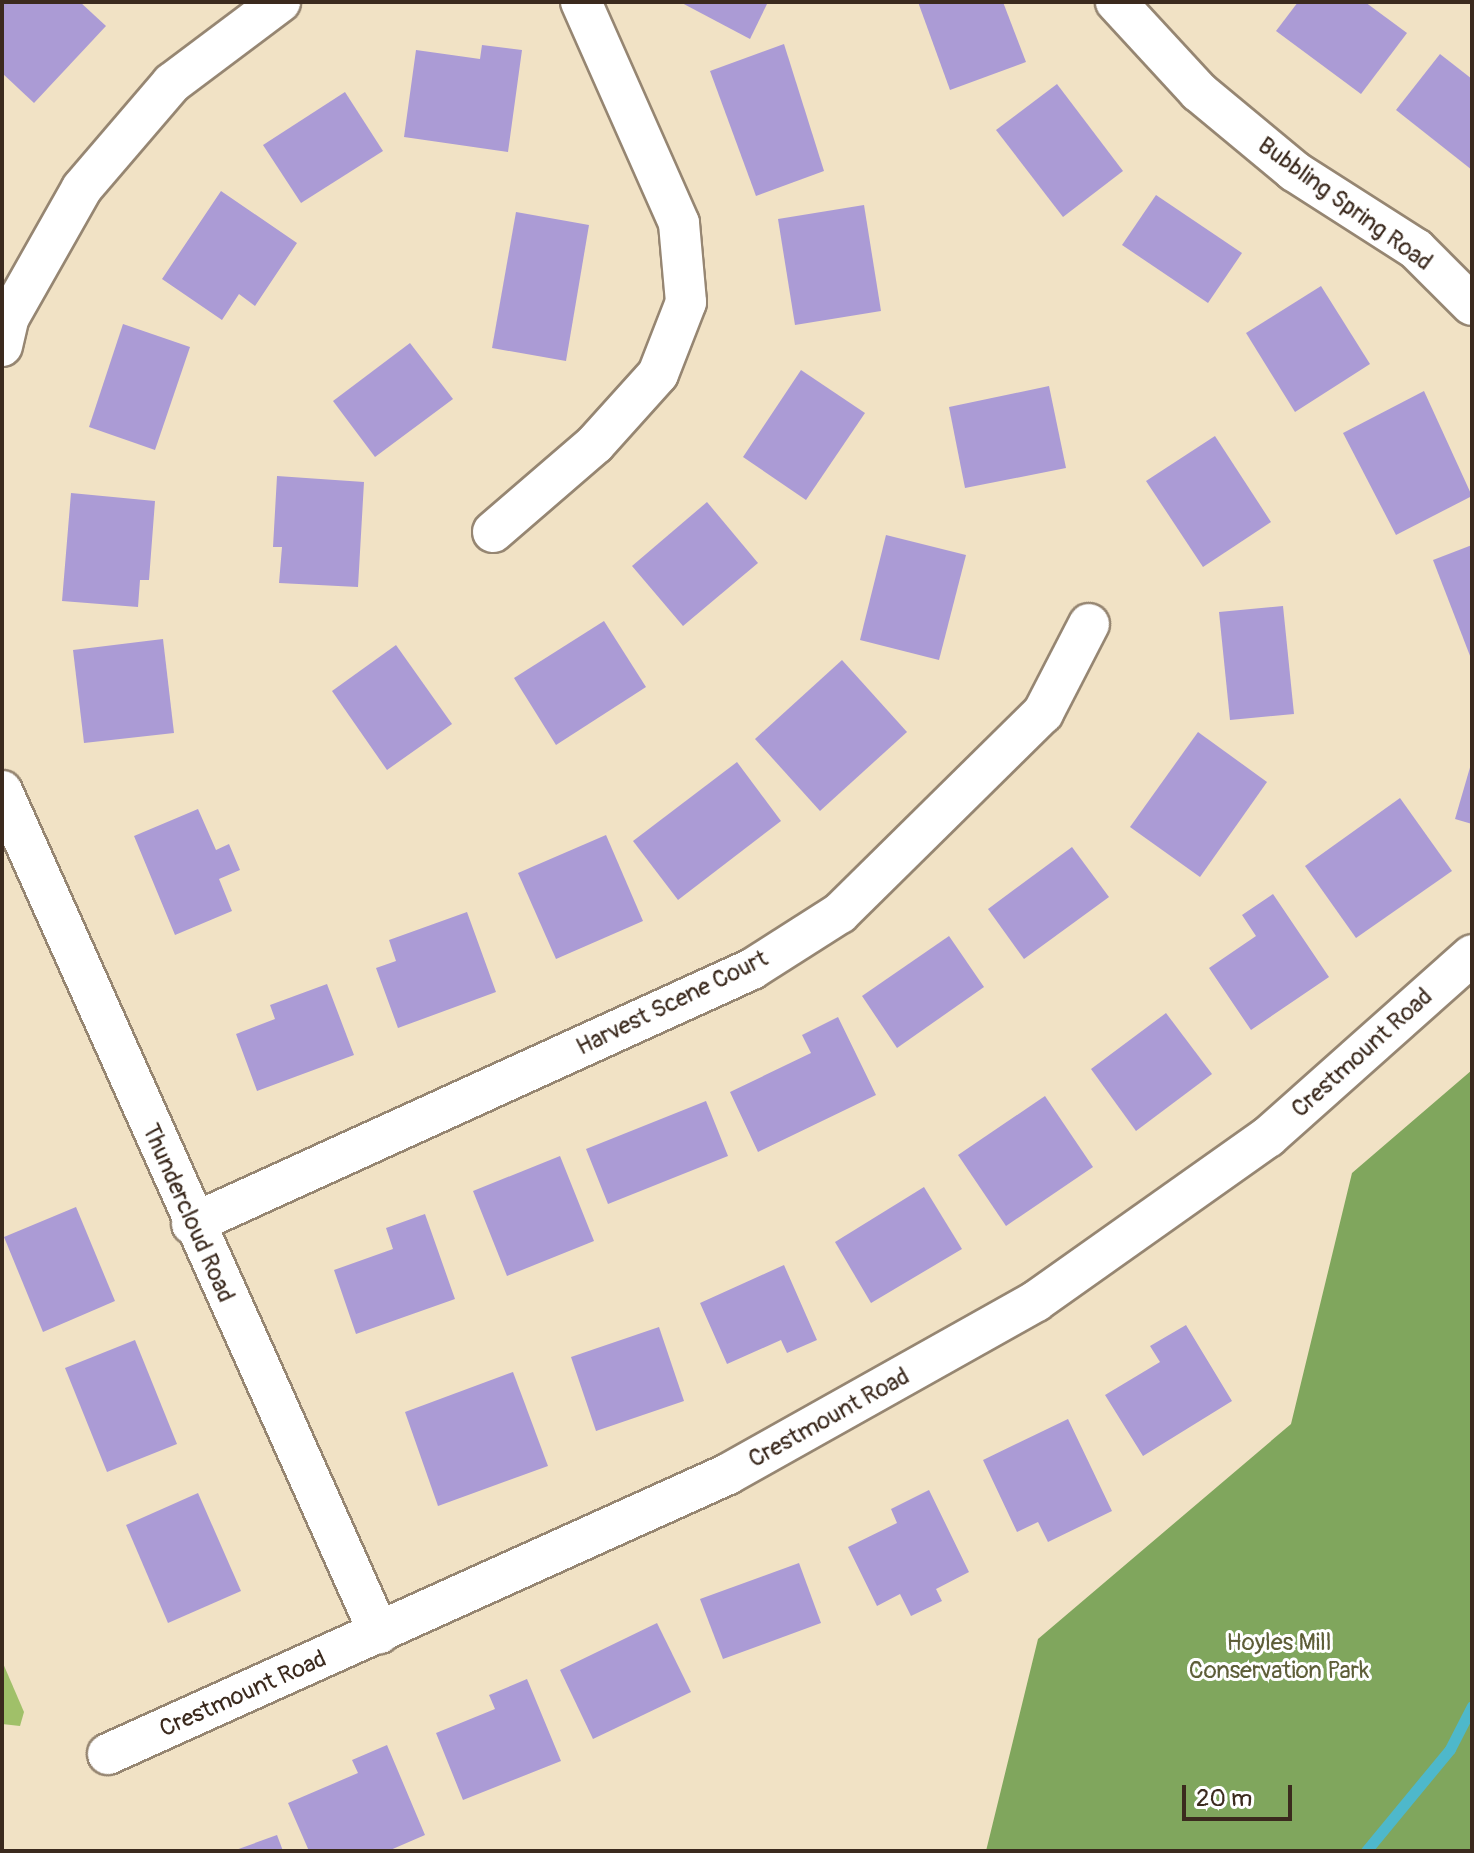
<!DOCTYPE html>
<html>
<head>
<meta charset="utf-8">
<style>
	body { margin:0 }
	#map { position:relative; width:1474px; height:1853px; overflow:hidden; background:#f1e2c5; font-family:Pangolin,sans-serif }
	div>[style] { position:absolute }
	.green>* { inset:0; background:#a0c069 }
	.forest>* { inset:0; background:#80a65d }
	.stream>* { height:11px; margin:-5.5px; padding:0 5.5px; transform-origin:5.5px; border-radius:5.5px; background:#4eb8cb }
	.building>* { inset:0; background:#ab9bd5 }
	.roads { filter:drop-shadow(2px 0 #968672) drop-shadow(-2px 0 #968672) drop-shadow(0 2px #968672) drop-shadow(0 -2px #968672) }
	.minor>* { height:40px; margin:-20px; padding:0 20px; transform-origin:20px; border-radius:20px; background:#fff }
	span { translate:-50% -50%; white-space:nowrap; text-align:center; line-height:1.15; -webkit-text-stroke:6px #fff; paint-order:stroke }
	.street-label { font-size:24px; color:#3b2a1e }
	.park-label { font-size:24px; color:#5e5e38 }
	.frame { position:absolute; inset:0; border:4px solid #3b2a1e; pointer-events:none }
	.scale { position:absolute; left:1182px; top:1785px; width:110px; height:36px; box-sizing:border-box; border:4px solid #3b2a1e; border-top:0; padding-left:10px; font-size:24px; line-height:28px; white-space:nowrap; color:#3b2a1e; -webkit-text-stroke:6px #fff; paint-order:stroke }
</style>
</head>
<body>
<div id="map">
	<div class="green">
		<div style="clip-path:polygon(2px 1661px,24px 1712px,20px 1726px,2px 1724px)"></div>
	</div>
	<div class="forest">
		<div style="clip-path:polygon(1472px 1070px,1472px 1851px,986px 1851px,1038px 1639px,1291px 1424px,1352px 1173px)"></div>
	</div>
	<div class="stream">
		<div style="left:1366px;top:1851px;width:132px;rotate:-50.5deg"></div>
		<div style="left:1450px;top:1749px;width:48px;rotate:-62.9deg"></div>
	</div>
	<div class="building">
		<div style="clip-path:polygon(2px 2px,80px 2px,106px 26px,34px 103px,2px 73px)"></div>
		<div style="clip-path:polygon(680px 2px,768px 2px,750px 39px)"></div>
		<div style="clip-path:polygon(918px 2px,1003px 2px,1026px 62px,950px 90px)"></div>
		<div style="clip-path:polygon(1298px 2px,1365px 2px,1407px 33px,1361px 94px,1276px 31px)"></div>
		<div style="clip-path:polygon(784px 44px,824px 171px,756px 196px,710px 71px)"></div>
		<div style="clip-path:polygon(482px 45px,522px 50px,508px 152px,404px 137px,416px 50px,480px 59px)"></div>
		<div style="clip-path:polygon(1440px 54px,1472px 79px,1472px 170px,1396px 110px)"></div>
		<div style="clip-path:polygon(1057px 84px,1123px 171px,1063px 217px,996px 130px)"></div>
		<div style="clip-path:polygon(345px 92px,383px 151px,301px 203px,263px 145px)"></div>
		<div style="clip-path:polygon(221px 191px,297px 243px,255px 306px,239px 294px,222px 320px,162px 279px)"></div>
		<div style="clip-path:polygon(1156px 195px,1242px 253px,1208px 303px,1122px 245px)"></div>
		<div style="clip-path:polygon(864px 205px,881px 311px,795px 325px,778px 219px)"></div>
		<div style="clip-path:polygon(516px 212px,589px 225px,566px 361px,492px 348px)"></div>
		<div style="clip-path:polygon(1321px 286px,1370px 364px,1295px 412px,1246px 333px)"></div>
		<div style="clip-path:polygon(123px 324px,190px 347px,155px 450px,89px 427px)"></div>
		<div style="clip-path:polygon(410px 343px,453px 399px,375px 457px,333px 401px)"></div>
		<div style="clip-path:polygon(801px 370px,865px 413px,806px 500px,743px 457px)"></div>
		<div style="clip-path:polygon(1049px 386px,1066px 468px,965px 488px,949px 407px)"></div>
		<div style="clip-path:polygon(1424px 391px,1472px 496px,1396px 535px,1343px 433px)"></div>
		<div style="clip-path:polygon(1215px 436px,1271px 522px,1203px 567px,1146px 481px)"></div>
		<div style="clip-path:polygon(277px 476px,364px 482px,358px 587px,279px 583px,282px 547px,273px 547px)"></div>
		<div style="clip-path:polygon(71px 493px,155px 501px,149px 580px,140px 580px,138px 607px,62px 601px)"></div>
		<div style="clip-path:polygon(707px 502px,758px 563px,683px 626px,632px 566px)"></div>
		<div style="clip-path:polygon(886px 535px,966px 555px,939px 660px,860px 640px)"></div>
		<div style="clip-path:polygon(1472px 545px,1472px 661px,1433px 560px)"></div>
		<div style="clip-path:polygon(1283px 606px,1294px 714px,1230px 720px,1219px 612px)"></div>
		<div style="clip-path:polygon(604px 621px,646px 687px,556px 745px,514px 678px)"></div>
		<div style="clip-path:polygon(163px 639px,174px 733px,84px 743px,73px 650px)"></div>
		<div style="clip-path:polygon(396px 645px,452px 724px,387px 770px,332px 691px)"></div>
		<div style="clip-path:polygon(842px 660px,907px 732px,820px 811px,755px 739px)"></div>
		<div style="clip-path:polygon(1198px 732px,1267px 782px,1200px 877px,1130px 827px)"></div>
		<div style="clip-path:polygon(737px 762px,781px 821px,678px 900px,633px 841px)"></div>
		<div style="clip-path:polygon(1471px 764px,1472px 764px,1472px 824px,1455px 819px)"></div>
		<div style="clip-path:polygon(1400px 798px,1452px 871px,1356px 938px,1305px 866px)"></div>
		<div style="clip-path:polygon(198px 809px,216px 850px,229px 844px,240px 870px,219px 879px,232px 911px,175px 935px,134px 836px)"></div>
		<div style="clip-path:polygon(606px 835px,643px 921px,556px 959px,518px 873px)"></div>
		<div style="clip-path:polygon(1072px 847px,1109px 897px,1024px 959px,988px 909px)"></div>
		<div style="clip-path:polygon(1273px 894px,1329px 977px,1251px 1030px,1209px 968px,1256px 936px,1242px 915px)"></div>
		<div style="clip-path:polygon(467px 912px,496px 992px,398px 1028px,376px 968px,396px 961px,389px 940px)"></div>
		<div style="clip-path:polygon(949px 936px,984px 987px,897px 1048px,862px 996px)"></div>
		<div style="clip-path:polygon(327px 984px,354px 1055px,257px 1091px,236px 1034px,275px 1019px,270px 1005px)"></div>
		<div style="clip-path:polygon(1166px 1013px,1212px 1074px,1136px 1131px,1091px 1069px)"></div>
		<div style="clip-path:polygon(838px 1017px,876px 1095px,758px 1152px,730px 1092px,811px 1053px,802px 1035px)"></div>
		<div style="clip-path:polygon(1045px 1096px,1093px 1167px,1006px 1226px,958px 1155px)"></div>
		<div style="clip-path:polygon(706px 1101px,728px 1156px,608px 1204px,586px 1149px)"></div>
		<div style="clip-path:polygon(560px 1156px,594px 1241px,507px 1276px,473px 1191px)"></div>
		<div style="clip-path:polygon(924px 1187px,962px 1249px,871px 1303px,835px 1242px)"></div>
		<div style="clip-path:polygon(76px 1207px,115px 1301px,43px 1332px,4px 1237px)"></div>
		<div style="clip-path:polygon(425px 1214px,455px 1299px,356px 1334px,334px 1270px,393px 1249px,386px 1228px)"></div>
		<div style="clip-path:polygon(784px 1265px,817px 1340px,787px 1353px,781px 1340px,727px 1364px,700px 1303px)"></div>
		<div style="clip-path:polygon(1186px 1325px,1232px 1401px,1143px 1456px,1105px 1395px,1160px 1362px,1150px 1346px)"></div>
		<div style="clip-path:polygon(659px 1327px,684px 1401px,596px 1431px,571px 1357px)"></div>
		<div style="clip-path:polygon(135px 1340px,177px 1444px,107px 1472px,65px 1368px)"></div>
		<div style="clip-path:polygon(513px 1372px,548px 1466px,438px 1506px,405px 1412px)"></div>
		<div style="clip-path:polygon(1068px 1419px,1112px 1511px,1048px 1542px,1038px 1522px,1017px 1532px,983px 1460px)"></div>
		<div style="clip-path:polygon(929px 1490px,969px 1572px,936px 1589px,942px 1601px,911px 1616px,900px 1594px,877px 1606px,848px 1547px,897px 1523px,891px 1509px)"></div>
		<div style="clip-path:polygon(198px 1493px,241px 1591px,168px 1623px,126px 1525px)"></div>
		<div style="clip-path:polygon(799px 1563px,821px 1623px,723px 1659px,700px 1599px)"></div>
		<div style="clip-path:polygon(657px 1623px,691px 1692px,593px 1739px,560px 1670px)"></div>
		<div style="clip-path:polygon(527px 1679px,561px 1761px,463px 1800px,436px 1733px,495px 1709px,489px 1695px)"></div>
		<div style="clip-path:polygon(387px 1745px,425px 1835px,388px 1851px,309px 1851px,288px 1803px,358px 1773px,352px 1760px)"></div>
		<div style="clip-path:polygon(277px 1835px,283px 1851px,233px 1851px)"></div>
	</div>
	<div class="roads">
		<div class="minor">
			<div style="left:1116px;top:2px;width:122px;rotate:47.3deg"></div>
			<div style="left:1199px;top:92px;width:124px;rotate:39.7deg"></div>
			<div style="left:1294px;top:171px;width:145px;rotate:32.6deg"></div>
			<div style="left:1416px;top:249px;width:79px;rotate:45deg"></div>
			<div style="left:2px;top:346px;width:28px;rotate:-77deg"></div>
			<div style="left:8px;top:319px;width:150px;rotate:-60.5deg"></div>
			<div style="left:82px;top:188px;width:138px;rotate:-49.4deg"></div>
			<div style="left:172px;top:83px;width:135px;rotate:-36.9deg"></div>
			<div style="left:493px;top:532px;width:135px;rotate:-40.8deg"></div>
			<div style="left:595px;top:444px;width:94px;rotate:-48deg"></div>
			<div style="left:658px;top:374px;width:77px;rotate:-68.7deg"></div>
			<div style="left:686px;top:302px;width:79px;rotate:-95.1deg"></div>
			<div style="left:679px;top:223px;width:242px;rotate:-113.9deg"></div>
			<div style="left:2px;top:791px;width:923px;rotate:65.88deg"></div>
			<div style="left:192px;top:1224px;width:615px;rotate:-24.48deg"></div>
			<div style="left:752px;top:969px;width:104px;rotate:-32.5deg"></div>
			<div style="left:840px;top:913px;width:285px;rotate:-44.6deg"></div>
			<div style="left:1043px;top:713px;width:100px;rotate:-62.7deg"></div>
			<div style="left:108px;top:1754px;width:680px;rotate:-24.3deg"></div>
			<div style="left:728px;top:1474px;width:353px;rotate:-29.3deg"></div>
			<div style="left:1036px;top:1301px;width:284px;rotate:-35.3deg"></div>
			<div style="left:1268px;top:1137px;width:273px;rotate:-41.7deg"></div>
		</div>
	</div>
	<div class="street-label">
		<span style="left:1345px;top:204px;rotate:36deg">Bubbling Spring Road</span>
		<span style="left:672px;top:1003px;rotate:-26deg">Harvest Scene Court</span>
		<span style="left:1362px;top:1053px;rotate:-42deg">Crestmount Road</span>
		<span style="left:188px;top:1213px;rotate:66deg">Thundercloud Road</span>
		<span style="left:829px;top:1418px;rotate:-29deg">Crestmount Road</span>
		<span style="left:243px;top:1694px;rotate:-24deg">Crestmount Road</span>
	</div>
	<div class="park-label">
		<span style="left:1279px;top:1657px">Hoyles Mill<br>Conservation Park</span>
	</div>
	<div class="frame"></div>
	<div class="scale">20 m</div>
</div>
</body>
</html>
